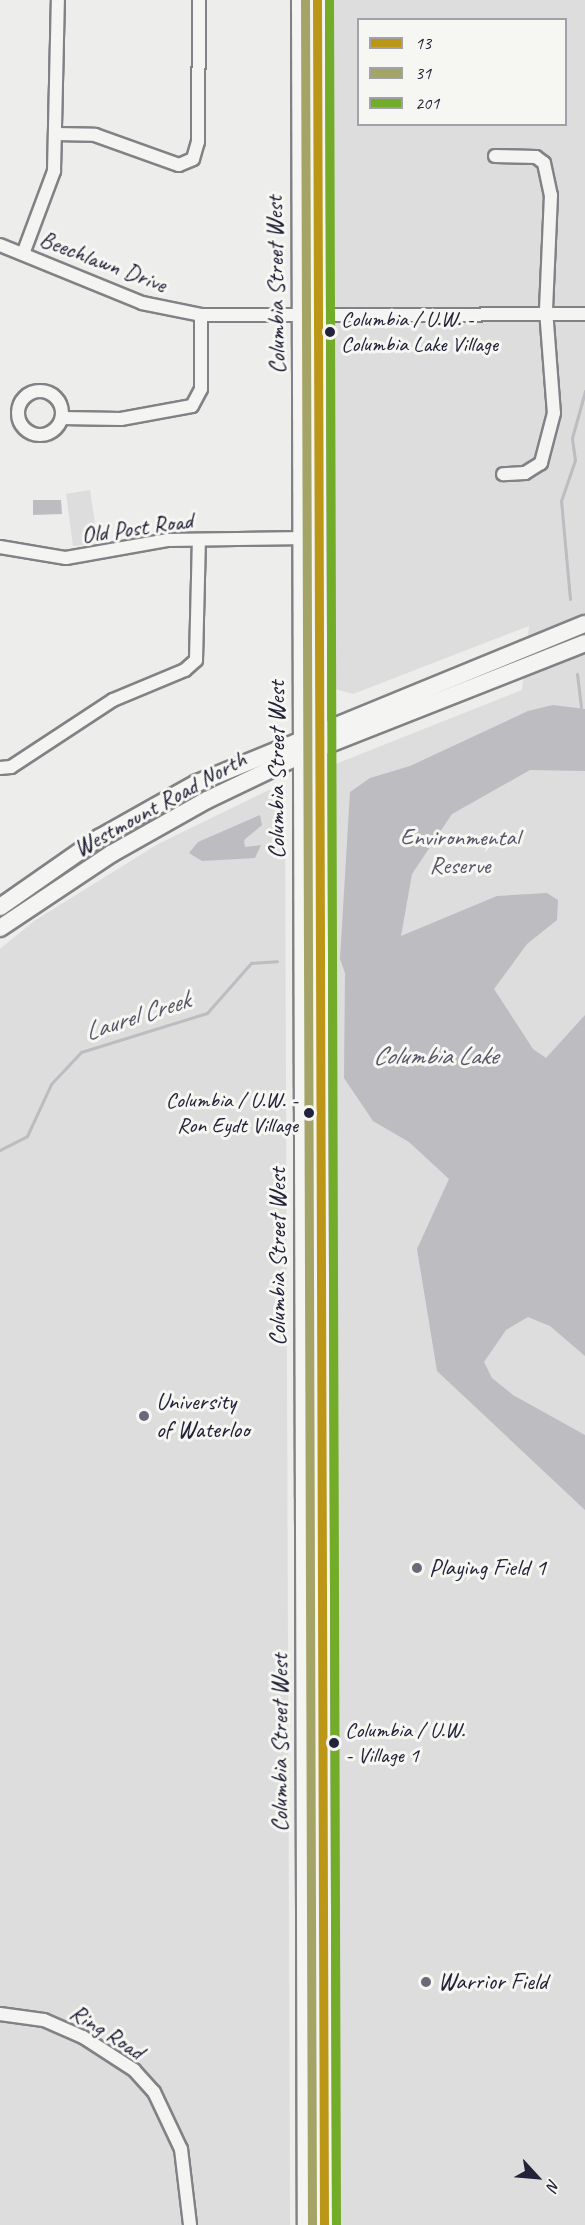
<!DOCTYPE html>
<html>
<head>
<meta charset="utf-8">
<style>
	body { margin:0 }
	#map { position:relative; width:585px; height:2225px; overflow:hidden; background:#ededec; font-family:Caveat,sans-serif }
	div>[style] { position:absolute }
	.built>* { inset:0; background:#ddd }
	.water>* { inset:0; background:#bcbcc1 }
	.stream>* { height:3px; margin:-1.5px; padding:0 1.5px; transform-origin:1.5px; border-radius:1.5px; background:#bcbcc1 }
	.roads { filter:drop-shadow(2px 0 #828286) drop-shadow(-2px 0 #828286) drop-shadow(0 2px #828286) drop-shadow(0 -2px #828286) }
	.street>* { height:12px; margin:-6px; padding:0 6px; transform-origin:6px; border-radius:6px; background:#f4f4f2 }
	.street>.ring { margin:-6px; padding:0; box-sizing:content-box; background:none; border:12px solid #f4f4f2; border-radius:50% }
	.secondary>* { height:16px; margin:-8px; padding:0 8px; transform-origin:8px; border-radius:8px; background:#f4f4f2 }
	.bus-1>* { height:9px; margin:-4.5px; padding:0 4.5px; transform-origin:4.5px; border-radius:4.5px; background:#bb9617 }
	.bus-2>* { height:9px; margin:-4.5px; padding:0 4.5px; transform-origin:4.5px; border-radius:4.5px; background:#a4a466 }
	.bus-3>* { height:9px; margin:-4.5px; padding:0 4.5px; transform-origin:4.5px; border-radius:4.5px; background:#73ac29 }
	.dots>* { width:16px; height:16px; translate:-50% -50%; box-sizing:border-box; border:3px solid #f6f6f2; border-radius:50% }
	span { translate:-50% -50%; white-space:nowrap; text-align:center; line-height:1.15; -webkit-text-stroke:6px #f6f6f2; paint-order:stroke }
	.bus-label { font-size:22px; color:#22223b }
	.left { translate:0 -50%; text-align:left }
	.right { translate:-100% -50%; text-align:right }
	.street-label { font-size:24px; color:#22223b }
	.park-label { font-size:24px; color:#565668 }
	.poi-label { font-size:24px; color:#22223b }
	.water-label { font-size:26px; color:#575769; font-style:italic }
	.legend { position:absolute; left:357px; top:18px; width:210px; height:108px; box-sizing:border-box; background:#f6f6f2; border:2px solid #a1a1a9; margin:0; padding:8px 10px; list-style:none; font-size:18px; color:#22223b }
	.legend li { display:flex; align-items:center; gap:12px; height:30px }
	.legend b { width:30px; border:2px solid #a1a1a9 }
	.north { position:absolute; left:507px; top:2147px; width:60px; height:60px; -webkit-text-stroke:4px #f6f6f2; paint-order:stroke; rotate:116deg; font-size:16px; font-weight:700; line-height:24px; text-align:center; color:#22223b }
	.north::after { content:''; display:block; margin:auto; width:21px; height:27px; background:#22223b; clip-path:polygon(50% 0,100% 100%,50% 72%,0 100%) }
</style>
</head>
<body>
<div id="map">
	<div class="built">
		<div style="clip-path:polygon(evenodd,333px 0,585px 0,585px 2225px,331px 2225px,330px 1845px,337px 1837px,333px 765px,522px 690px,529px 626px,353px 694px,335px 689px,333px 0,358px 20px,566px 20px,566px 124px,358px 124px,358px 20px)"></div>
		<div style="clip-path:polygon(90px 490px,98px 543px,73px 546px,66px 494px)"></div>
		<div style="clip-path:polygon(269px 790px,285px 803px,290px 2225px,0 2225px,0 949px,34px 921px,158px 844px)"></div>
		<div style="clip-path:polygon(312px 1737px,315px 1738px,315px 2145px,313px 2144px)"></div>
	</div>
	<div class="water">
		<div style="clip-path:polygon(33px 500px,61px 500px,62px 514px,33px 515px)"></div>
		<div style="clip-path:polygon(553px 705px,585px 709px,585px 771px,530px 770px,452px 814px,412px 874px,401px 936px,497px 896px,547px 893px,558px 900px,557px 920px,527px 944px,494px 989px,533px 1049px,546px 1058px,585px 1015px,585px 1356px,550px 1326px,528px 1317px,506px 1330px,484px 1362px,492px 1378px,513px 1395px,585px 1435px,585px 1510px,437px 1371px,417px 1249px,449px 1179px,409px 1142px,373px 1121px,344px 1078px,345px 973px,340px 959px,350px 792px,370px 778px,410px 766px,528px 711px)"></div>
		<div style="clip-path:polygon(260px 815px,262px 825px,244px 840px,245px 847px,261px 845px,255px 858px,202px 861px,189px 853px,198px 842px)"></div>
	</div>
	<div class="stream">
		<div style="left:570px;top:599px;width:98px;rotate:-95.2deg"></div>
		<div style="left:561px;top:501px;width:43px;rotate:-71.1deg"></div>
		<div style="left:575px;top:460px;width:22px;rotate:-98deg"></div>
		<div style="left:572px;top:438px;width:49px;rotate:-74.5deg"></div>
		<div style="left:577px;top:674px;width:33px;rotate:83deg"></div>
		<div style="left:0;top:1150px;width:30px;rotate:-27deg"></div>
		<div style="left:27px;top:1136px;width:57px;rotate:-65.2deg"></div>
		<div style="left:51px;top:1084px;width:44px;rotate:-46.8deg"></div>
		<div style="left:81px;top:1052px;width:132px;rotate:-17.2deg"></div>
		<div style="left:207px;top:1013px;width:67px;rotate:-48.7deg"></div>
		<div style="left:251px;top:963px;width:26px;rotate:-4deg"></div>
	</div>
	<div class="roads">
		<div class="street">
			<div style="left:56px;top:134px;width:39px;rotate:1deg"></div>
			<div style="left:95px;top:135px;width:89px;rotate:19.7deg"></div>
			<div style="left:179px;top:165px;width:15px;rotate:-23deg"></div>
			<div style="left:193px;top:159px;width:18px;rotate:-74deg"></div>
			<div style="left:198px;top:142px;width:142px;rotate:-89.6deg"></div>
			<div style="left:495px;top:156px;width:41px;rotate:1.4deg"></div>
			<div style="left:536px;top:157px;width:10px;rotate:37deg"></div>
			<div style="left:544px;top:163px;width:33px;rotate:78deg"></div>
			<div style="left:551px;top:195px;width:115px;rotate:92.5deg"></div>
			<div style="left:546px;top:310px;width:103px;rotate:85.6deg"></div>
			<div style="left:554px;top:413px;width:52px;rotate:104.6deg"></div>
			<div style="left:541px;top:463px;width:19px;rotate:148deg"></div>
			<div style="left:525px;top:473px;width:22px;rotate:177deg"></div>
			<div style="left:0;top:245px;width:153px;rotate:22.2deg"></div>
			<div style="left:142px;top:303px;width:60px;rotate:11.5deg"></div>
			<div style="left:201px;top:315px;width:384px;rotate:-0.1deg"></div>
			<div style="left:23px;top:254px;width:89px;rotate:-69.5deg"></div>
			<div style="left:54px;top:171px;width:171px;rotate:-88.7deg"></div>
			<div class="ring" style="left:18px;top:391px;width:32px;height:32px"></div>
			<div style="left:62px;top:418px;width:59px;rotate:1deg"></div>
			<div style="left:121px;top:419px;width:72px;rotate:-10.4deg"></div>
			<div style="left:192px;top:406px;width:19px;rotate:-62deg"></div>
			<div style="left:201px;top:389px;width:74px;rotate:-90deg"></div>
			<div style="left:0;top:547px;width:67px;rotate:9.5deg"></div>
			<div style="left:66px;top:558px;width:104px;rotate:-10deg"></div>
			<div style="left:168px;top:540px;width:139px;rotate:-0.8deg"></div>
			<div style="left:0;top:768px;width:11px;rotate:-5deg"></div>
			<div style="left:11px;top:767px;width:122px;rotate:-33.3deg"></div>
			<div style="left:113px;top:700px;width:78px;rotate:-22.6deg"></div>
			<div style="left:185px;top:670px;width:15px;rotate:-42deg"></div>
			<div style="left:196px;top:660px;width:120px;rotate:-88.6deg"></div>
			<div style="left:0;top:2014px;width:44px;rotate:7.8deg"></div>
			<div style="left:44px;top:2020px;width:43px;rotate:23.6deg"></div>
			<div style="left:83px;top:2037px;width:61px;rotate:32.9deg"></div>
			<div style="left:134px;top:2070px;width:30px;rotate:48deg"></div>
			<div style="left:154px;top:2092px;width:63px;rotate:64.7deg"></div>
			<div style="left:181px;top:2149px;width:77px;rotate:83.2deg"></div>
		</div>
		<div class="secondary">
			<div style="left:300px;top:0;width:2225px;rotate:89.85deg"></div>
			<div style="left:317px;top:0;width:2225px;rotate:89.82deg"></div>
			<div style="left:0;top:907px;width:121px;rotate:-34.9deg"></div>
			<div style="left:99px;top:838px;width:112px;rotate:-29.3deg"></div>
			<div style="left:197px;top:783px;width:419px;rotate:-22.3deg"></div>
			<div style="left:0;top:928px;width:133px;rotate:-33.7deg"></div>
			<div style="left:111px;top:854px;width:110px;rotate:-29.4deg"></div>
			<div style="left:207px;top:800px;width:104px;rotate:-25.6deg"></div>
			<div style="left:301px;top:755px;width:305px;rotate:-21.5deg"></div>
		</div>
	</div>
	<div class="bus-1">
		<div style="left:317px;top:0;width:2225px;rotate:89.82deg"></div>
	</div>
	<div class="bus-2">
		<div style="left:305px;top:0;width:2225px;rotate:89.82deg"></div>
	</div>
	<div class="bus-3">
		<div style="left:329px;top:0;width:2225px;rotate:89.82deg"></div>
	</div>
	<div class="dots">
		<div style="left:330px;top:332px;background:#22223b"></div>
		<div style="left:309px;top:1113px;background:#22223b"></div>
		<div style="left:144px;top:1416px;background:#696979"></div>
		<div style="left:417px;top:1568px;background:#696979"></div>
		<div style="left:334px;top:1743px;background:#22223b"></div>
		<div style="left:426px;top:1982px;background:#696979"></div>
	</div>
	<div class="bus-label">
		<span class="left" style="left:341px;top:332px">Columbia / U.W. -<br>Columbia Lake Village</span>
		<span class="right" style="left:298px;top:1113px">Columbia / U.W. -<br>Ron Eydt Village</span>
		<span class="left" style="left:345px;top:1743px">Columbia / U.W.<br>- Village 1</span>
	</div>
	<div class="street-label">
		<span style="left:103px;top:262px;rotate:21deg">Beechlawn Drive</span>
		<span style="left:276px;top:285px;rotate:-91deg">Columbia Street West</span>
		<span style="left:137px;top:528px;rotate:-8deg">Old Post Road</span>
		<span style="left:277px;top:770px;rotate:-90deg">Columbia Street West</span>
		<span style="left:160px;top:804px;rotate:-29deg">Westmount Road North</span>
		<span style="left:278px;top:1257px;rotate:-90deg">Columbia Street West</span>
		<span style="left:280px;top:1743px;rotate:-90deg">Columbia Street West</span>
		<span style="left:107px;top:2032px;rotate:32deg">Ring Road</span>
	</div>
	<div class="park-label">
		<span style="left:460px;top:852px">Environmental<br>Reserve</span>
	</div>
	<div class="poi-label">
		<span class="left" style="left:156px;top:1416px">University<br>of Waterloo</span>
		<span class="left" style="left:429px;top:1568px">Playing Field 1</span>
		<span class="left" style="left:438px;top:1982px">Warrior Field</span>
	</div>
	<div class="water-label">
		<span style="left:137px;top:1016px;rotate:-18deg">Laurel Creek</span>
		<span style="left:435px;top:1056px">Columbia Lake</span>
	</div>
	<ul class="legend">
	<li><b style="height:8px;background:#bb9617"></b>13</li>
	<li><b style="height:8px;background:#a4a466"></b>31</li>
	<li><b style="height:8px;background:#73ac29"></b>201</li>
	</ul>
	<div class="north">N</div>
</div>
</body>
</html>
